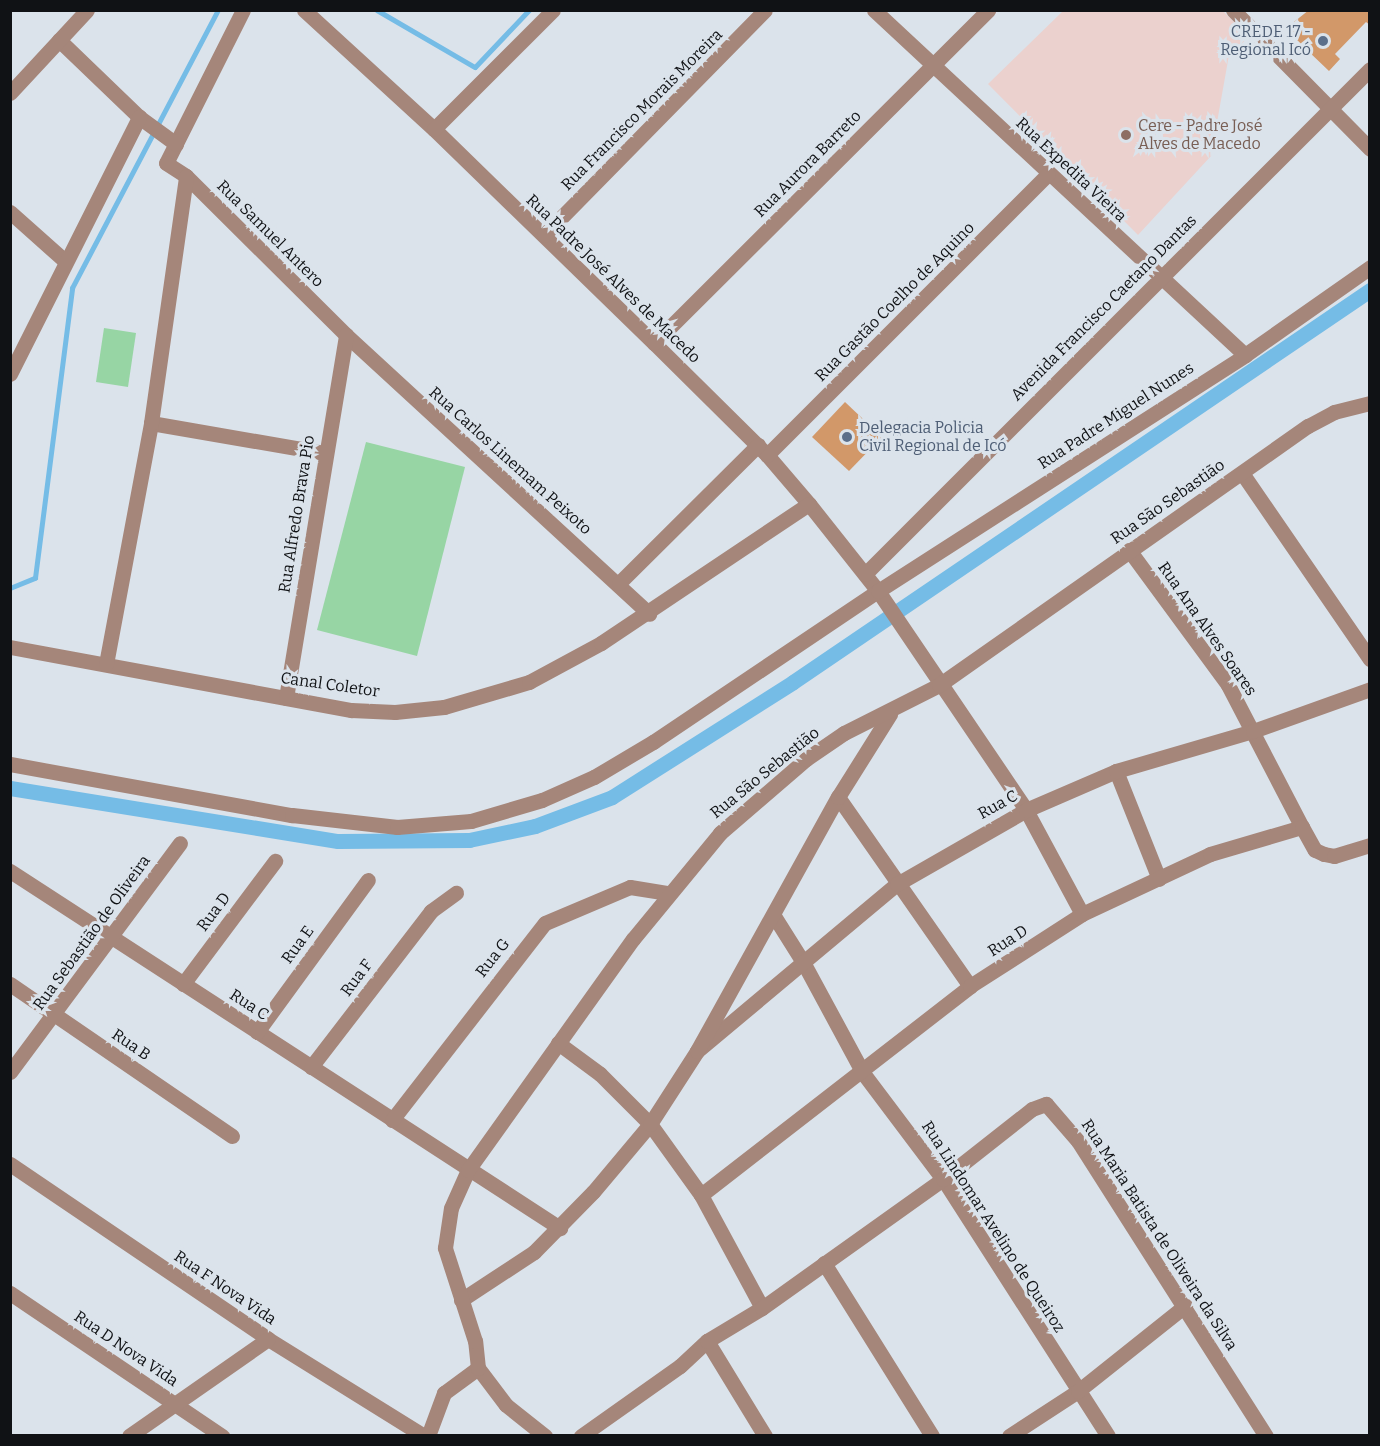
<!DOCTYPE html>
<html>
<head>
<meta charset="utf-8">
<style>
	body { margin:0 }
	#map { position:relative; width:1380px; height:1446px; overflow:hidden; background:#dbe3eb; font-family:Bitter,serif }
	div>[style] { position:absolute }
	.education>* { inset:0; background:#ebd1ce }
	.green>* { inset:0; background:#97d5a4 }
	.stream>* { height:4.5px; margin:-2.25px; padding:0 2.25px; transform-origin:2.25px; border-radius:2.25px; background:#75bce6 }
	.canal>* { height:15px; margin:-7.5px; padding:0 7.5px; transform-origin:7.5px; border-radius:7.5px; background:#75bce6 }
	.building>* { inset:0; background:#d29869 }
	.minor>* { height:15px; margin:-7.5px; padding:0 7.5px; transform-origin:7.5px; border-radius:7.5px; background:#a5867a }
	.dots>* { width:16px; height:16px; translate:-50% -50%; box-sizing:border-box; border:3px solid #dbe3eb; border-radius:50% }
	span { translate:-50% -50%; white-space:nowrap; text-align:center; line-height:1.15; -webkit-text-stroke:6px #dbe3eb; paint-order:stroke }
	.service-label { font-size:16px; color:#4e5e75 }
	.right { translate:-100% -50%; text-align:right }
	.left { translate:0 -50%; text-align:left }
	.street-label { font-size:16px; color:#101215 }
	.education-label { font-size:16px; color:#785e54 }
	.frame { position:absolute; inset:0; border:12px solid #101215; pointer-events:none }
</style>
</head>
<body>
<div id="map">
	<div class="education">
		<div style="clip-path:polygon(1063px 11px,1223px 11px,1249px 37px,1229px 55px,1211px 156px,1138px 235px,988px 84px)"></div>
	</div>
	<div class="green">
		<div style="clip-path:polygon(104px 328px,136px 333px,128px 387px,96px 382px)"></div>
		<div style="clip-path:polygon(366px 442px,465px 467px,417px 656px,317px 630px)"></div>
	</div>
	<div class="stream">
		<div style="left:377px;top:10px;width:113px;rotate:30.2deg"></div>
		<div style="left:475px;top:67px;width:79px;rotate:-46.5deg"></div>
		<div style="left:10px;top:588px;width:27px;rotate:-22deg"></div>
		<div style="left:35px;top:578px;width:292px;rotate:-82.7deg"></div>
		<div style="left:72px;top:288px;width:314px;rotate:-62.3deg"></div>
	</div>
	<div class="canal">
		<div style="left:10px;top:788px;width:332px;rotate:9.2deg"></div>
		<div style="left:338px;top:841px;width:131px;rotate:-0.4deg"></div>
		<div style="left:469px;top:840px;width:67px;rotate:-12deg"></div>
		<div style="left:535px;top:826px;width:82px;rotate:-20.6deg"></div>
		<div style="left:612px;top:797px;width:214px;rotate:-32.4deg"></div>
		<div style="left:793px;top:682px;width:698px;rotate:-34.19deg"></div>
	</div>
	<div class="building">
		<div style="clip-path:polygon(1309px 10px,1370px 10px,1370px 25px,1366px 22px,1335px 54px,1340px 59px,1329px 71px,1285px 29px)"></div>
		<div style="clip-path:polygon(845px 402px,882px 437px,849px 471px,812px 437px)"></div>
	</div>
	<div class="minor">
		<div style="left:243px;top:10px;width:171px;rotate:116.7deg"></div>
		<div style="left:166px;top:163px;width:24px;rotate:33deg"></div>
		<div style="left:186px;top:176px;width:226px;rotate:44.8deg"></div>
		<div style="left:346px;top:335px;width:412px;rotate:42.6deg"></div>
		<div style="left:304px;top:10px;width:176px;rotate:42.5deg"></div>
		<div style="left:434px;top:129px;width:307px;rotate:44.2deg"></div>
		<div style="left:654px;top:343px;width:159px;rotate:44.7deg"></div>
		<div style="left:767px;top:455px;width:65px;rotate:49.4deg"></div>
		<div style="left:809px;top:504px;width:111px;rotate:51.6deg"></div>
		<div style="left:878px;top:591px;width:264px;rotate:55.9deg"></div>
		<div style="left:1026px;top:810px;width:118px;rotate:61.7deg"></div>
		<div style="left:874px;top:10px;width:507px;rotate:42.92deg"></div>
		<div style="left:1233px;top:10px;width:195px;rotate:45.4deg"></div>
		<div style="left:59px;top:40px;width:111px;rotate:43.9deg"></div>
		<div style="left:139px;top:117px;width:46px;rotate:36.1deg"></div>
		<div style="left:10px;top:93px;width:113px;rotate:-47.1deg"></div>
		<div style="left:434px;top:129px;width:168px;rotate:-45deg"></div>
		<div style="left:10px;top:212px;width:74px;rotate:41.7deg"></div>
		<div style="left:544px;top:235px;width:315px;rotate:-45.5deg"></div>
		<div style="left:654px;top:343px;width:472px;rotate:-44.9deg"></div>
		<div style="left:10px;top:374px;width:288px;rotate:-63.3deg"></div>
		<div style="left:151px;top:423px;width:177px;rotate:9.8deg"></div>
		<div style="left:767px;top:455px;width:397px;rotate:-45deg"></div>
		<div style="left:1242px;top:473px;width:226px;rotate:55.5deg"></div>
		<div style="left:1129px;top:550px;width:167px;rotate:53.7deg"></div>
		<div style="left:1228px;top:685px;width:160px;rotate:62.5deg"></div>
		<div style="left:865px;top:574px;width:714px;rotate:-45deg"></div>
		<div style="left:619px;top:583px;width:196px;rotate:-44.8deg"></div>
		<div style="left:10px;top:647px;width:347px;rotate:10.5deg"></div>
		<div style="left:351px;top:710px;width:44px;rotate:2.6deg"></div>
		<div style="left:395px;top:712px;width:49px;rotate:-5.8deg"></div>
		<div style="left:444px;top:707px;width:89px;rotate:-16.4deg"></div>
		<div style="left:529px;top:682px;width:82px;rotate:-28.4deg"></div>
		<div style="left:601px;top:643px;width:250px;rotate:-33.8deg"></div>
		<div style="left:106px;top:664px;width:245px;rotate:-79.4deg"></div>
		<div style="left:151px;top:423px;width:249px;rotate:-81.9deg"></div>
		<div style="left:286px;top:698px;width:368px;rotate:-80.6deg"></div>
		<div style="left:10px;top:764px;width:287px;rotate:10.3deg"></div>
		<div style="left:292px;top:815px;width:106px;rotate:6.5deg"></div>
		<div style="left:397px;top:827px;width:74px;rotate:-4.6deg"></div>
		<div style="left:471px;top:821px;width:74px;rotate:-16.5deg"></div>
		<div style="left:542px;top:800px;width:57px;rotate:-23.9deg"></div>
		<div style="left:594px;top:777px;width:69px;rotate:-30.7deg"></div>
		<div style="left:653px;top:742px;width:271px;rotate:-33.9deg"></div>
		<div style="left:878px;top:591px;width:436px;rotate:-32.7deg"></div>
		<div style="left:1245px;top:355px;width:153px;rotate:-35.1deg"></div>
		<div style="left:1116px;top:771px;width:116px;rotate:68.3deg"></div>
		<div style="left:838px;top:797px;width:231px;rotate:55.1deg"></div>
		<div style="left:10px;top:871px;width:656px;rotate:32.99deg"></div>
		<div style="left:774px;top:916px;width:54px;rotate:57.8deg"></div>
		<div style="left:803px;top:962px;width:126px;rotate:61.6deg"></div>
		<div style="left:863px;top:1073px;width:133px;rotate:53deg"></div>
		<div style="left:943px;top:1179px;width:305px;rotate:57.3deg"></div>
		<div style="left:10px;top:984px;width:269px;rotate:34.4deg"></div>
		<div style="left:183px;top:984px;width:154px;rotate:-53.2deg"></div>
		<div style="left:257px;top:1032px;width:188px;rotate:-53.9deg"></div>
		<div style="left:558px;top:1043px;width:52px;rotate:36.4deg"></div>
		<div style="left:600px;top:1074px;width:71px;rotate:45deg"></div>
		<div style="left:650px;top:1124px;width:87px;rotate:54.3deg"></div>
		<div style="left:701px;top:1195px;width:128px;rotate:61.6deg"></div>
		<div style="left:697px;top:1051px;width:261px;rotate:-39.9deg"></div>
		<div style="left:897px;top:884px;width:149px;rotate:-29.8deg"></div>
		<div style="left:1026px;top:810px;width:98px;rotate:-23.4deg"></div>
		<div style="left:1116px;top:771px;width:143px;rotate:-16.3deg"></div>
		<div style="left:1253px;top:731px;width:124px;rotate:-19.7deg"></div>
		<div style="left:311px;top:1067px;width:197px;rotate:-52.4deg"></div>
		<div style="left:431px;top:911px;width:31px;rotate:-36deg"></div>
		<div style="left:10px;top:1072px;width:285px;rotate:-53.4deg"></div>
		<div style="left:392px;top:1120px;width:249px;rotate:-52.2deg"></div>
		<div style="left:545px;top:923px;width:92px;rotate:-23deg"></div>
		<div style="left:630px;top:887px;width:37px;rotate:9deg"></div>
		<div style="left:10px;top:1164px;width:312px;rotate:34.1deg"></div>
		<div style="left:268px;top:1339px;width:184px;rotate:31.9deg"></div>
		<div style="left:701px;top:1195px;width:341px;rotate:-37.8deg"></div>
		<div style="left:970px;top:986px;width:133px;rotate:-32.7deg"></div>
		<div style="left:1082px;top:914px;width:141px;rotate:-25.1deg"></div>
		<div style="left:1210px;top:854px;width:96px;rotate:-16.4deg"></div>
		<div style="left:1302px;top:827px;width:26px;rotate:61deg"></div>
		<div style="left:1315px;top:850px;width:10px;rotate:24deg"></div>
		<div style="left:1324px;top:854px;width:10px;rotate:11deg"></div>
		<div style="left:1334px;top:856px;width:38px;rotate:-17deg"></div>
		<div style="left:824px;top:1263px;width:204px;rotate:58deg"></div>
		<div style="left:10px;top:1293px;width:256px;rotate:34deg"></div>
		<div style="left:461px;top:1300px;width:87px;rotate:-33.3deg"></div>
		<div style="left:534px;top:1252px;width:84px;rotate:-45.5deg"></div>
		<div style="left:593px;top:1192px;width:89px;rotate:-50deg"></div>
		<div style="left:650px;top:1124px;width:87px;rotate:-57.2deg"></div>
		<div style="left:697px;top:1051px;width:291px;rotate:-61deg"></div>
		<div style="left:838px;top:797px;width:98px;rotate:-57.9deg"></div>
		<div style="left:707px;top:1341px;width:111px;rotate:58.6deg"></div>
		<div style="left:478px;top:1368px;width:46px;rotate:52.9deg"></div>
		<div style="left:506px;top:1405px;width:50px;rotate:38.5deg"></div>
		<div style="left:129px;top:1436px;width:169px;rotate:-34.9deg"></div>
		<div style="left:428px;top:1436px;width:46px;rotate:-69.6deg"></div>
		<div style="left:444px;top:1393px;width:42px;rotate:-36.3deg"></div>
		<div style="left:478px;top:1368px;width:27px;rotate:-96deg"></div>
		<div style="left:475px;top:1341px;width:98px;rotate:-107.9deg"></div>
		<div style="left:445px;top:1248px;width:40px;rotate:-81.5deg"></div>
		<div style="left:451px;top:1208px;width:42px;rotate:-65.9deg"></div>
		<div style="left:468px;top:1170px;width:284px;rotate:-54.5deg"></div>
		<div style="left:633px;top:939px;width:137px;rotate:-50.6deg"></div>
		<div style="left:720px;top:833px;width:113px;rotate:-40.7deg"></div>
		<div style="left:806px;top:759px;width:46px;rotate:-34.4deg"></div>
		<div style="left:844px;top:733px;width:106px;rotate:-26.8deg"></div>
		<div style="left:939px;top:685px;width:451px;rotate:-35.1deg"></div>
		<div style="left:1308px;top:426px;width:30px;rotate:-28deg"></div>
		<div style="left:1334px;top:412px;width:37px;rotate:-14deg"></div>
		<div style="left:581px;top:1436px;width:121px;rotate:-35.3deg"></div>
		<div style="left:680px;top:1366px;width:37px;rotate:-43deg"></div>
		<div style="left:707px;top:1341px;width:64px;rotate:-31deg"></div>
		<div style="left:762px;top:1308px;width:222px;rotate:-35.5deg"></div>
		<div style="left:943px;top:1179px;width:113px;rotate:-38.2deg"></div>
		<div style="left:1032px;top:1109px;width:15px;rotate:-20deg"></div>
		<div style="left:1046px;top:1104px;width:49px;rotate:49.1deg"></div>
		<div style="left:1078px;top:1141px;width:350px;rotate:57.5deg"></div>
		<div style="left:1009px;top:1436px;width:82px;rotate:-33.1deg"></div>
		<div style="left:1078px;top:1391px;width:137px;rotate:-38.5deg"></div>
	</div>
	<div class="dots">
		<div style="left:1323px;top:41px;background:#5c6f8a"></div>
		<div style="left:1126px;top:135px;background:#8d6e63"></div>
		<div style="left:847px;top:437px;background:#5c6f8a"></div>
	</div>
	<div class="service-label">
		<span class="right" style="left:1311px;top:41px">CREDE 17 -<br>Regional Icó</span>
		<span class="left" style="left:859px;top:437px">Delegacia Policia<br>Civil Regional de Icó</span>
	</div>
	<div class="street-label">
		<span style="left:642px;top:110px;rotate:-45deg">Rua Francisco Morais Moreira</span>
		<span style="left:808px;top:164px;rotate:-45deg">Rua Aurora Barreto</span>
		<span style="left:1071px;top:170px;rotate:43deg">Rua Expedita Vieira</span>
		<span style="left:270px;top:234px;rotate:45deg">Rua Samuel Antero</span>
		<span style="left:613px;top:279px;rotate:44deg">Rua Padre José Alves de Macedo</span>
		<span style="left:895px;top:302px;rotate:-45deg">Rua Gastão Coelho de Aquino</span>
		<span style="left:1104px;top:308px;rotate:-45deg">Avenida Francisco Caetano Dantas</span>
		<span style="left:1116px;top:416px;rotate:-33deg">Rua Padre Miguel Nunes</span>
		<span style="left:510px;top:461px;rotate:42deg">Rua Carlos Linemam Peixoto</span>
		<span style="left:1168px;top:502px;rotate:-35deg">Rua São Sebastião</span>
		<span style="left:297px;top:514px;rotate:-81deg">Rua Alfredo Brava Pio</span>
		<span style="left:1207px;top:629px;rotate:55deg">Rua Ana Alves Soares</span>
		<span style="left:330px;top:685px;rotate:8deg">Canal Coletor</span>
		<span style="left:765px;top:773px;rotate:-39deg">Rua São Sebastião</span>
		<span style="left:998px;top:805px;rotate:-29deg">Rua C</span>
		<span style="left:214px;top:912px;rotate:-53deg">Rua D</span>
		<span style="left:92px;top:933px;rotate:-54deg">Rua Sebastião de Oliveira</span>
		<span style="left:1008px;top:941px;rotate:-33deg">Rua D</span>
		<span style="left:298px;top:945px;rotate:-54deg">Rua E</span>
		<span style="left:493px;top:958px;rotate:-52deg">Rua G</span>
		<span style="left:357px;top:978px;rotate:-53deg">Rua F</span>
		<span style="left:249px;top:1005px;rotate:33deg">Rua C</span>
		<span style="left:131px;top:1045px;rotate:34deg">Rua B</span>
		<span style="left:993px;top:1227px;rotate:57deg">Rua Lindomar Avelino de Queiroz</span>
		<span style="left:1159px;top:1235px;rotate:57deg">Rua Maria Batista de Oliveira da Silva</span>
		<span style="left:225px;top:1288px;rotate:34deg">Rua F Nova Vida</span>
		<span style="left:126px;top:1349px;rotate:34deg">Rua D Nova Vida</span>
	</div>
	<div class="education-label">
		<span class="left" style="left:1138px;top:135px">Cere - Padre José<br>Alves de Macedo</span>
	</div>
	<div class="frame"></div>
</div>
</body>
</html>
